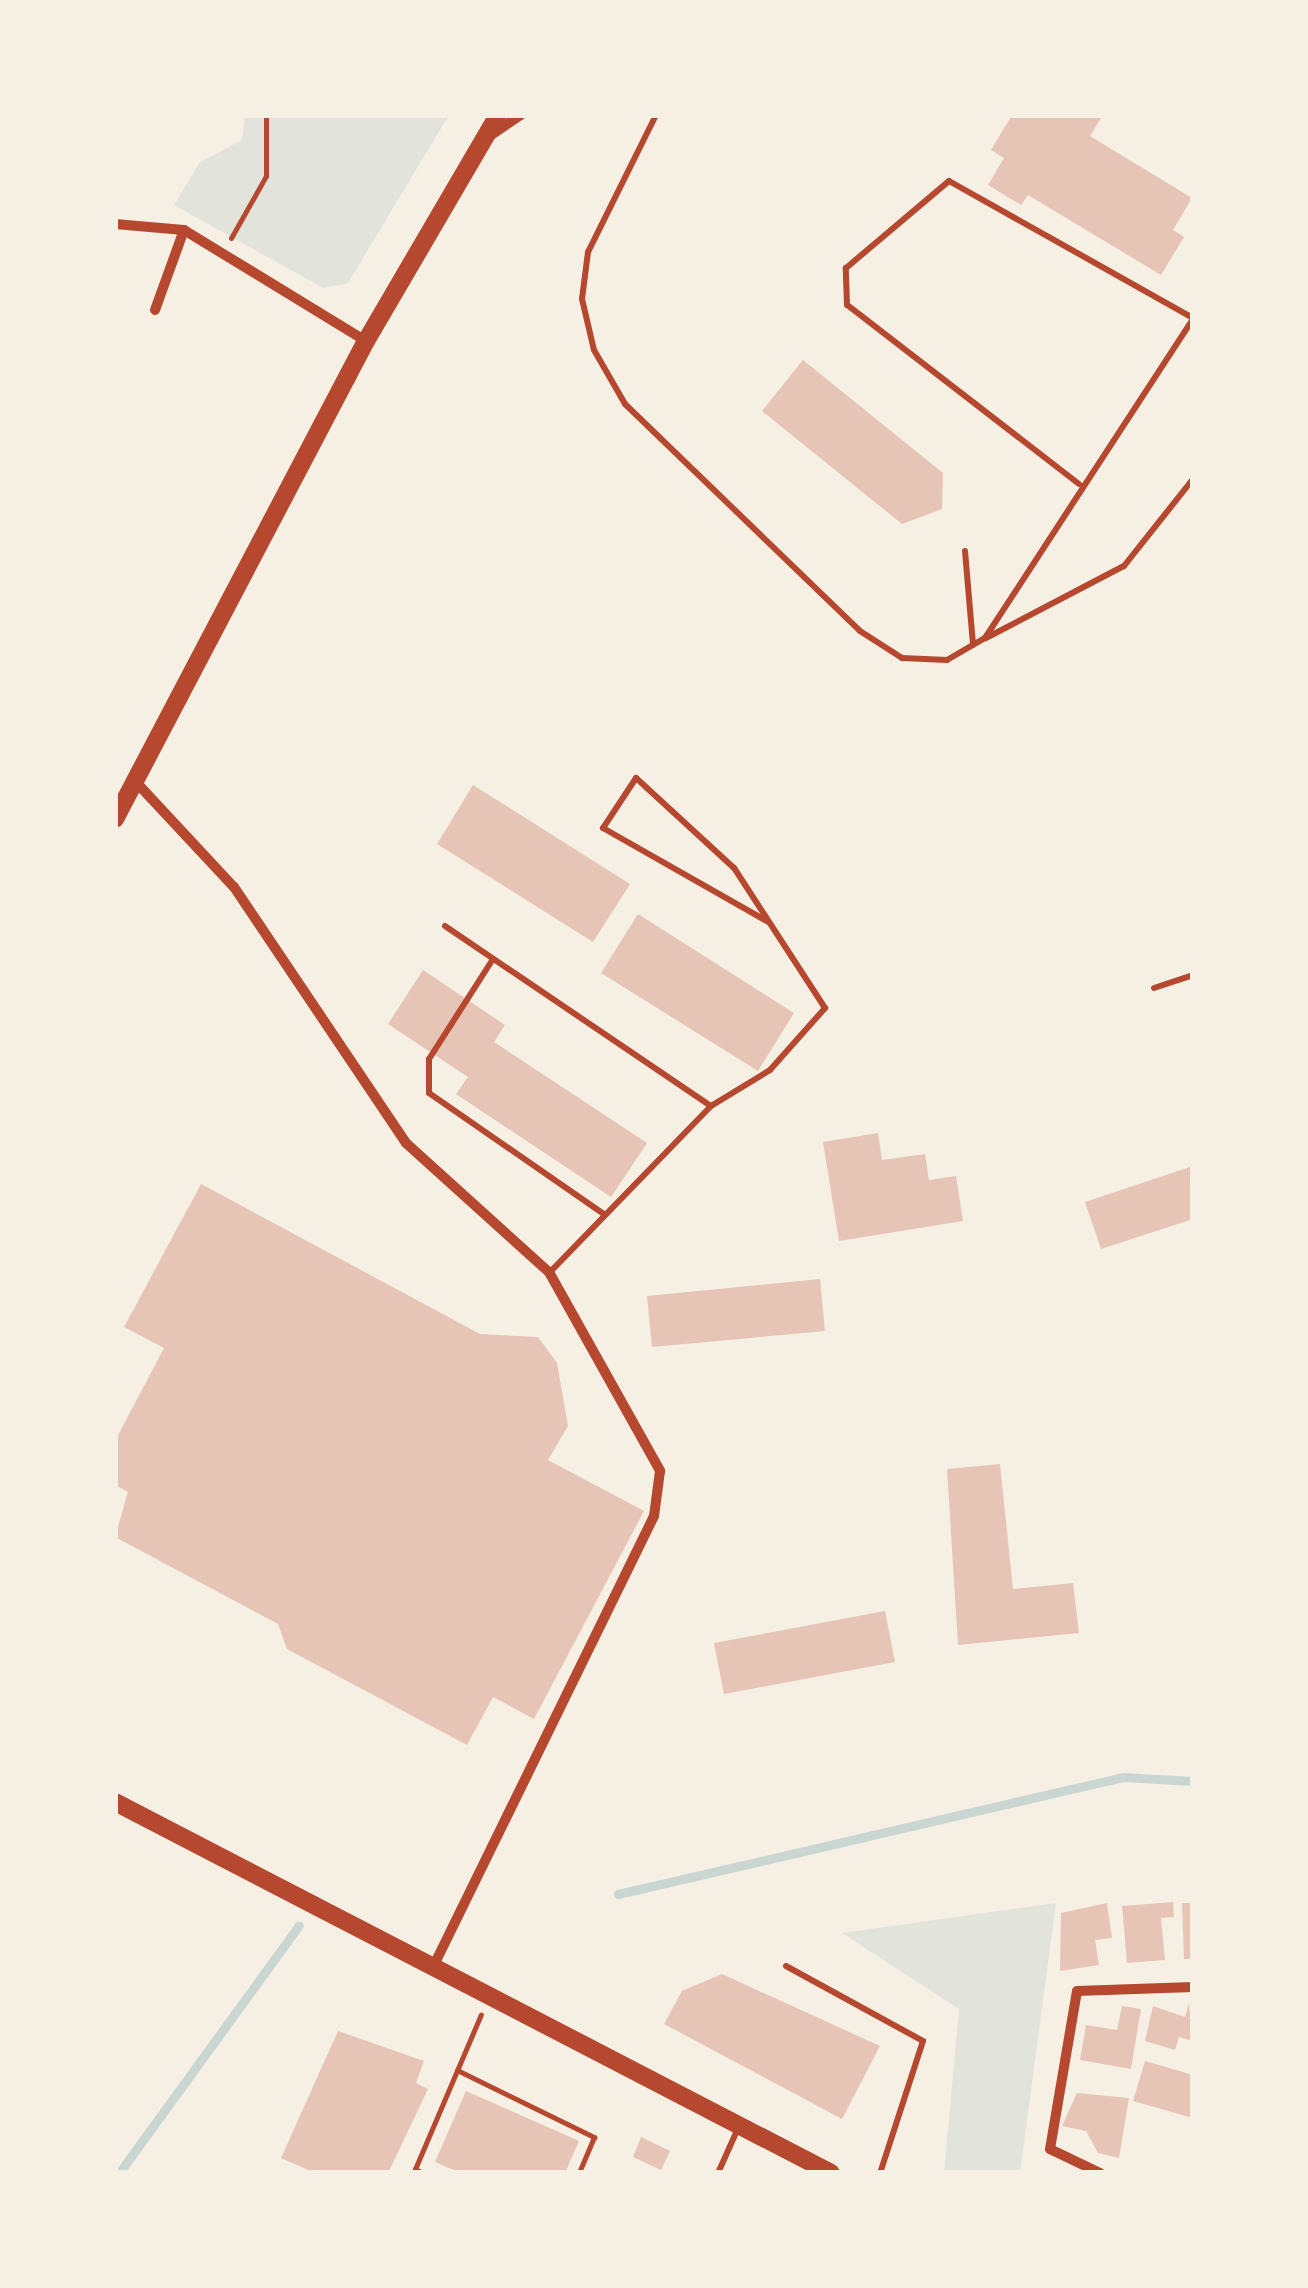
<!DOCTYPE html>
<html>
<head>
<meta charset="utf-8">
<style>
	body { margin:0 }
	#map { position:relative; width:1308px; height:2288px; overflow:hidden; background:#f6efe4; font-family:Rubik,sans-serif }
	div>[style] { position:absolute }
	.green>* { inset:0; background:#e2e4dc }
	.stream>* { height:9px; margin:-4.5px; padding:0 4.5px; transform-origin:4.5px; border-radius:4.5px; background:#c9d6d2 }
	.building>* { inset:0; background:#e6c5b7 }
	.path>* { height:5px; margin:-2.5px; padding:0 2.5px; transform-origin:2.5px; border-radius:2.5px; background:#b5482f }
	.service>* { height:6px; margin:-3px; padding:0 3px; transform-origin:3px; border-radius:3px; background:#b5482f }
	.minor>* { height:10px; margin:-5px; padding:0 5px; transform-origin:5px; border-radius:5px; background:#b5482f }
	.tertiary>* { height:18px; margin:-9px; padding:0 9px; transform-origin:9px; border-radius:9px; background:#b5482f }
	span { translate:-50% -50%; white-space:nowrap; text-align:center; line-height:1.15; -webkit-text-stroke:10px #f6efe4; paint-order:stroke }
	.frame { position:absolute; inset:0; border:118px solid #f6efe4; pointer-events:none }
</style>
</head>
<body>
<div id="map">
	<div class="green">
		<div style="clip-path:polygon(245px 115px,449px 115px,348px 283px,323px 288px,174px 205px,200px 162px,242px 140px)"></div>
		<div style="clip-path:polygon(1056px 1903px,1020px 2173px,944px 2173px,959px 2009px,842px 1933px)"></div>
	</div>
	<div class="stream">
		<div style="left:618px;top:1894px;width:518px;rotate:-13.04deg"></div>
		<div style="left:1123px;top:1777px;width:70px;rotate:3.3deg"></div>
		<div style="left:119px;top:2173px;width:306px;rotate:-54deg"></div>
	</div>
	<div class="building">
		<div style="clip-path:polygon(1012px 115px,1103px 115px,1090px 136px,1192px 198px,1173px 230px,1184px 237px,1161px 275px,1028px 195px,1021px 205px,988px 185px,1004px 158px,991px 150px)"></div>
		<div style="clip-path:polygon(803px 360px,943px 473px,942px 509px,902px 524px,762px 411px)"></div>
		<div style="clip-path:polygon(473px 785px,630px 884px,593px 942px,437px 844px)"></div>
		<div style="clip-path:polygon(638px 914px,794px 1013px,758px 1071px,601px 973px)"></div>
		<div style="clip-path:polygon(423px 970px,505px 1025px,494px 1042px,647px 1143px,611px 1197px,456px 1094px,468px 1077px,388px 1024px)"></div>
		<div style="clip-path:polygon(878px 1133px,882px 1160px,925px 1154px,929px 1180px,956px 1176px,963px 1221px,839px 1241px,823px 1142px)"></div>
		<div style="clip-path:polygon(1193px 1166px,1193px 1219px,1101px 1249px,1085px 1202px)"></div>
		<div style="clip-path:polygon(201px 1184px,480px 1334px,538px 1337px,557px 1363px,568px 1426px,548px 1460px,644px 1511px,534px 1719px,493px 1697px,467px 1745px,287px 1649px,278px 1624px,115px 1537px,128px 1492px,115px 1485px,115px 1441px,164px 1348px,124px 1327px)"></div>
		<div style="clip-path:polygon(820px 1279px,825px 1331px,652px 1347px,647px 1296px)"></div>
		<div style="clip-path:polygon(1000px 1464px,1013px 1589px,1073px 1583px,1079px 1633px,958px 1645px,947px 1469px)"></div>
		<div style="clip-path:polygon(885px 1611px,895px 1662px,724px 1694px,714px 1643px)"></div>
		<div style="clip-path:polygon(1173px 1902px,1174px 1917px,1161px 1918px,1165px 1960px,1127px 1963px,1122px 1906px)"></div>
		<div style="clip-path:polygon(1107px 1903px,1112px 1938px,1095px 1940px,1099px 1965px,1060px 1971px,1061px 1913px)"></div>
		<div style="clip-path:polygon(1182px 1903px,1193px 1903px,1193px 1959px,1184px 1959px)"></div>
		<div style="clip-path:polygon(722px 1974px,880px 2046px,842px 2119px,664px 2024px,682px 1991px)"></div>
		<div style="clip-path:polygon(1189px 2003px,1193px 2041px,1179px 2037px,1175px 2050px,1145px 2041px,1153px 2006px,1185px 2017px)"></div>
		<div style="clip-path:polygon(1122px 2006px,1141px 2009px,1131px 2069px,1080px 2060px,1086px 2025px,1117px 2030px)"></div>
		<div style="clip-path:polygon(338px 2031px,424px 2061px,416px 2083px,428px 2089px,388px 2173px,315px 2173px,281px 2158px)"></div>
		<div style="clip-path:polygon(1145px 2061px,1193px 2075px,1193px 2118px,1133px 2101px)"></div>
		<div style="clip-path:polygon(466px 2091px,579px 2141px,565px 2173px,461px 2173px,435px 2162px)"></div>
		<div style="clip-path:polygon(1077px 2093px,1129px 2098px,1119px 2158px,1098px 2153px,1086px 2131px,1062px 2126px)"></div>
		<div style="clip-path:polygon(641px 2137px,670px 2151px,661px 2170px,633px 2157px)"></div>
	</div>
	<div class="path">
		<div style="left:231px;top:238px;width:71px;rotate:-60.6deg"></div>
		<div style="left:266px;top:176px;width:61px;rotate:-90deg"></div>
		<div style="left:457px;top:2070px;width:153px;rotate:26.1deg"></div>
		<div style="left:594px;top:2137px;width:39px;rotate:113deg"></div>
		<div style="left:423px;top:2173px;width:9px;rotate:-153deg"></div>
		<div style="left:415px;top:2169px;width:168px;rotate:-66.9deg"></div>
	</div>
	<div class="service">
		<div style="left:656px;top:115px;width:153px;rotate:116.4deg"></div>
		<div style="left:588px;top:252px;width:47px;rotate:97.3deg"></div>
		<div style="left:582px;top:299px;width:52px;rotate:76.8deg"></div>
		<div style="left:594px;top:350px;width:62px;rotate:60.1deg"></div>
		<div style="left:625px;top:404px;width:327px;rotate:44deg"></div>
		<div style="left:860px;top:631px;width:50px;rotate:32.7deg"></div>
		<div style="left:902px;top:658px;width:45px;rotate:2.5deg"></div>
		<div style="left:947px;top:660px;width:44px;rotate:-30.1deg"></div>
		<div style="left:985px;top:638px;width:381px;rotate:-56.9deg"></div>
		<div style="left:1079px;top:484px;width:293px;rotate:-142.3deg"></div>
		<div style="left:847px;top:305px;width:37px;rotate:-92deg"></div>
		<div style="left:846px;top:268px;width:135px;rotate:-40.2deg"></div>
		<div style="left:949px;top:181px;width:280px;rotate:29.3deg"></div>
		<div style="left:965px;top:551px;width:94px;rotate:85.1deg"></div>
		<div style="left:986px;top:638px;width:156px;rotate:-27.6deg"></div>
		<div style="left:1124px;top:566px;width:111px;rotate:-51.6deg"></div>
		<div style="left:445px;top:926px;width:321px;rotate:34.1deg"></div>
		<div style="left:711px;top:1106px;width:231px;rotate:134.1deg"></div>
		<div style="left:493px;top:959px;width:119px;rotate:122.6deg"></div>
		<div style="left:429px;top:1059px;width:34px;rotate:90deg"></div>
		<div style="left:429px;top:1093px;width:213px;rotate:34.7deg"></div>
		<div style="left:1154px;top:988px;width:41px;rotate:-18.4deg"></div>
		<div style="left:711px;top:1106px;width:69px;rotate:-31.4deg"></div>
		<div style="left:770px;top:1070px;width:83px;rotate:-48.4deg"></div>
		<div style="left:825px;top:1008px;width:167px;rotate:-123deg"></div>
		<div style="left:734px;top:868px;width:133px;rotate:-137.4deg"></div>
		<div style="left:636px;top:778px;width:60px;rotate:123.4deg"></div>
		<div style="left:603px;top:828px;width:189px;rotate:29.6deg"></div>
		<div style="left:786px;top:1966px;width:156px;rotate:28.7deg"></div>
		<div style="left:923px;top:2041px;width:139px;rotate:108deg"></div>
		<div style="left:718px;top:2173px;width:51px;rotate:-65.9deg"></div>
	</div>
	<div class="minor">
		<div style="left:491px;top:135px;width:36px;rotate:-34deg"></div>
		<div style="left:115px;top:224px;width:69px;rotate:5deg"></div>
		<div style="left:184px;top:230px;width:213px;rotate:31.4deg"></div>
		<div style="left:155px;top:310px;width:85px;rotate:-70.1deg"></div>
		<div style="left:135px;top:781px;width:145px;rotate:47deg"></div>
		<div style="left:234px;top:887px;width:308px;rotate:56.1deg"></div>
		<div style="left:406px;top:1143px;width:193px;rotate:42.1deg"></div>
		<div style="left:549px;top:1272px;width:228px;rotate:60.8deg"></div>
		<div style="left:660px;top:1471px;width:45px;rotate:97.6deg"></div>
		<div style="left:654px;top:1516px;width:499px;rotate:116.1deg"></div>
		<div style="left:1100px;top:2173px;width:55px;rotate:-154.4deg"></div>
		<div style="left:1050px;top:2149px;width:160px;rotate:-80.3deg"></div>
		<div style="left:1077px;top:1991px;width:116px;rotate:-2deg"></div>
	</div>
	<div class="tertiary">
		<div style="left:115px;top:819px;width:540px;rotate:-62.3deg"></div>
		<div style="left:366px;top:341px;width:262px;rotate:-59.7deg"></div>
		<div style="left:115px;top:1802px;width:806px;rotate:27.39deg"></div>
	</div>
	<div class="frame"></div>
</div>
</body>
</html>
